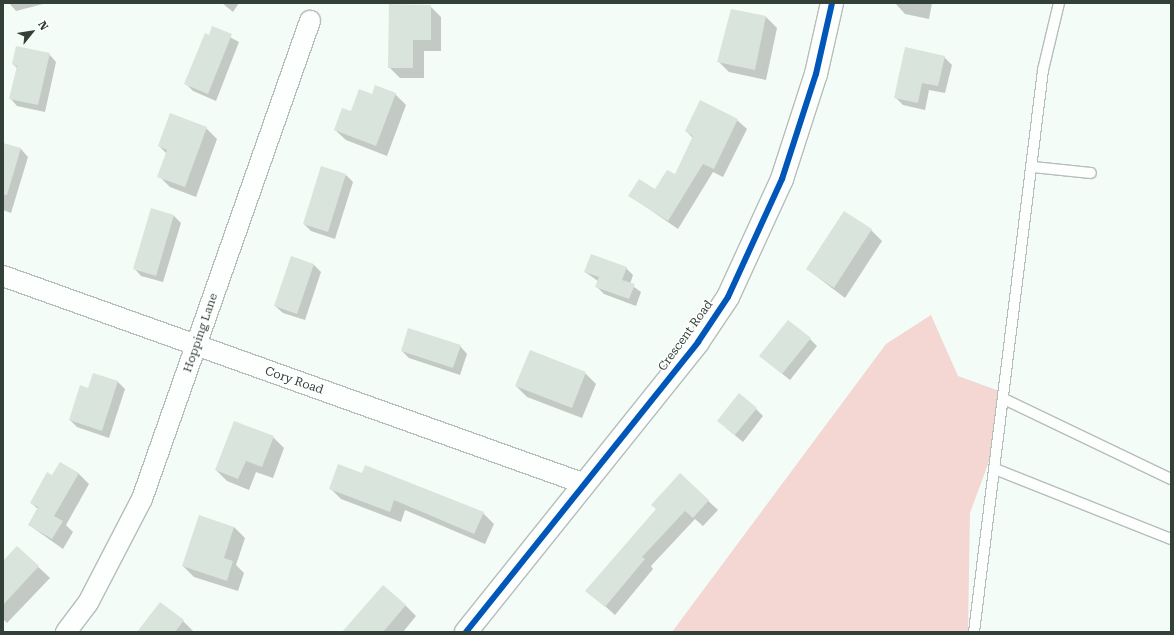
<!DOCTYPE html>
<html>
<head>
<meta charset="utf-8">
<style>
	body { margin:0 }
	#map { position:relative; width:1174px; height:635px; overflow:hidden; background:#f4fcf7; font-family:"Roboto Serif",serif }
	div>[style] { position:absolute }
	.green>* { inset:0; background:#f4d6d2 }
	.shadow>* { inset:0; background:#0003 }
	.building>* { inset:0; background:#d8e4dc }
	.roads { filter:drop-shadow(1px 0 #b5beb8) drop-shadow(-1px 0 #b5beb8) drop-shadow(0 1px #b5beb8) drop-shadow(0 -1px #b5beb8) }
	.service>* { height:10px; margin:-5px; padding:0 5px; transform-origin:5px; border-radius:5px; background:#fdfffe }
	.minor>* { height:20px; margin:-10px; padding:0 10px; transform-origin:10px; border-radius:10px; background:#fdfffe }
	.tertiary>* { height:22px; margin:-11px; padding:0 11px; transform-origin:11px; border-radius:11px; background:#fdfffe }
	.cycleway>* { height:6px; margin:-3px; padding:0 3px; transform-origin:3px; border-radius:3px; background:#0057b8 }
	span { translate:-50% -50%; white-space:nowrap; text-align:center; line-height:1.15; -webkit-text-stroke:3px #fff; paint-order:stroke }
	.street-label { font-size:12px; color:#324037 }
	.frame { position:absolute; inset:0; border:4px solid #324037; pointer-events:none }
	.north { position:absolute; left:12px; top:12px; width:40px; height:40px; -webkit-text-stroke:3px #fff; paint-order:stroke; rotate:60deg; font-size:11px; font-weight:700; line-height:16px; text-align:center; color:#324037 }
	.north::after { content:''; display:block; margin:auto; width:14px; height:18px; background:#324037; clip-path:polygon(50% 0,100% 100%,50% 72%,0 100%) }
</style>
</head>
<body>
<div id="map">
	<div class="green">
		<div style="clip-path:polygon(931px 315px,958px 376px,1013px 396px,970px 513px,968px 632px,672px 632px,886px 344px)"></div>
	</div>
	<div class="shadow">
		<div style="clip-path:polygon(9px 3px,43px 3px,43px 4px,16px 11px)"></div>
		<div style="clip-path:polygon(222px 3px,239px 3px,233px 12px)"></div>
		<div style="clip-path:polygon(895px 3px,932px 3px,929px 19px,905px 14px)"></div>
		<div style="clip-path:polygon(430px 6px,441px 17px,441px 51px,424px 51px,424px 78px,400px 78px,389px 67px)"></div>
		<div style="clip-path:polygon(766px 17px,777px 28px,766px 80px,729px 72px,718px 61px)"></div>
		<div style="clip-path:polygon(213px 28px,239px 42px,216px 101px,193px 91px,186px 84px)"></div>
		<div style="clip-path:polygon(49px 54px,56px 62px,45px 112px,17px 106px,10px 98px,17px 68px,13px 64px)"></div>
		<div style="clip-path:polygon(944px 57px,952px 65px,945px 93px,929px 90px,925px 110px,903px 105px,895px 97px)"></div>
		<div style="clip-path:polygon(395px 94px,406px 105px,387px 156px,346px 140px,335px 130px,352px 112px)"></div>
		<div style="clip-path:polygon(737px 120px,747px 129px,723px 177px,713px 172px,678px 229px,630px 196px,656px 190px,675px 176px,693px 138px,686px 131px)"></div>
		<div style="clip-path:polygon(206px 128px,217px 139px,196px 197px,170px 187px,159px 176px,167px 154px,159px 146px)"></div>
		<div style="clip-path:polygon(3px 144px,21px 149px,28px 157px,11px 213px,3px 210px)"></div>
		<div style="clip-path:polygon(346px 175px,353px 182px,335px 239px,311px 231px,304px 224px)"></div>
		<div style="clip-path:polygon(152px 209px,174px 216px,181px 223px,163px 282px,141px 276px,134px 268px)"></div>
		<div style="clip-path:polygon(871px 230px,882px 241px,845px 298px,807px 269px)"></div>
		<div style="clip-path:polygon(292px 257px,314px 265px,321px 272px,305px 320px,283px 313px,275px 306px)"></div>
		<div style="clip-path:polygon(626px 268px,633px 275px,630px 284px,641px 292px,636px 306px,604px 294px,596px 286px,598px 281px,585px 272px)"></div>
		<div style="clip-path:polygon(810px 339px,817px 346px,790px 380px,760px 356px)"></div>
		<div style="clip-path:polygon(460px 346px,467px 354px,460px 375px,409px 358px,402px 351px)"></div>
		<div style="clip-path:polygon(585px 373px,596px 384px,582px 418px,527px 397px,516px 386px)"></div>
		<div style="clip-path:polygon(118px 382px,125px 389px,109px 438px,77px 427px,70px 420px,89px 390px)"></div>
		<div style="clip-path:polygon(756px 409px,763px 416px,743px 442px,726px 428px)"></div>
		<div style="clip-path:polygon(273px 437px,284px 448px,273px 478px,256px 472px,249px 490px,227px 481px,216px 470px)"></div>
		<div style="clip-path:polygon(78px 473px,89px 484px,66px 525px,73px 532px,63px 549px,29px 525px,38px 509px,31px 503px,53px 477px)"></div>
		<div style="clip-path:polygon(680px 475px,718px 510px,703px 526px,695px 519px,651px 566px,653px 569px,615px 615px,587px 590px,657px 509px)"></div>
		<div style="clip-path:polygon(330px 488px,483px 513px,494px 524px,485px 544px,405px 510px,401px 522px,341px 499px)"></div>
		<div style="clip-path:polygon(234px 527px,245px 538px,236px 565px,244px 573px,238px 591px,194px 577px,183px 566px)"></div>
		<div style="clip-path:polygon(17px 547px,50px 578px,7px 623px,3px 619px,3px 563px)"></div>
		<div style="clip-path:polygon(405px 605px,416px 616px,403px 632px,344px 632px)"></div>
		<div style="clip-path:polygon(183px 621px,194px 632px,138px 632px)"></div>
	</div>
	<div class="building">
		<div style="clip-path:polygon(389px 4px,431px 5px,431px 40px,413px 40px,413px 68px,388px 68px)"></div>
		<div style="clip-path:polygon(731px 9px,766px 16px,755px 70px,717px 62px)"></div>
		<div style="clip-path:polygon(212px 26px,232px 34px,208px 94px,184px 84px,205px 33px,209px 35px)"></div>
		<div style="clip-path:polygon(16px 46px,50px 53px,38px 105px,9px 99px,17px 66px,12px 64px)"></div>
		<div style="clip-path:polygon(905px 47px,945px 56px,938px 86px,922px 83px,918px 103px,894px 98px)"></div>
		<div style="clip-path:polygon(375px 85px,396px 93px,376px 146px,334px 130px,342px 108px,351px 111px,359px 89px,372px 94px)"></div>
		<div style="clip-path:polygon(700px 100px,738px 119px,714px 169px,703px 164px,668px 221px,628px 196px,639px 179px,655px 189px,667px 170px,675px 174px,693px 136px,685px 131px)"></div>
		<div style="clip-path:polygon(170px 113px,207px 127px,185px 187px,157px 177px,167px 150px,158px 146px)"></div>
		<div style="clip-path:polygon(3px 143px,21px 148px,7px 195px,3px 195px)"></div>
		<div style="clip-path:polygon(321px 166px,346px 174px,328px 232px,303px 224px)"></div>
		<div style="clip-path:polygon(151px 208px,174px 215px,156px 276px,133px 269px)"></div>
		<div style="clip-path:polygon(844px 211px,872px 229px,834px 288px,806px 269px)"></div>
		<div style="clip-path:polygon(591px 254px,627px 267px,622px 280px,635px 284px,629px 299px,595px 287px,599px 277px,584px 272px)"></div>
		<div style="clip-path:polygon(291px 256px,314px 264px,297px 314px,274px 306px)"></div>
		<div style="clip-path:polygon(788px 320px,811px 338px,782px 374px,759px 356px)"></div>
		<div style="clip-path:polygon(408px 328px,461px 345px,453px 368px,401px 351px)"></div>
		<div style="clip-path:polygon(530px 350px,586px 372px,572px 408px,515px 386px)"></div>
		<div style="clip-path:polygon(93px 373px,118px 381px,102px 431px,69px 420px,80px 385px,88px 388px)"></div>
		<div style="clip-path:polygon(739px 393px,757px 408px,735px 435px,717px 421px)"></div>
		<div style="clip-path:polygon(234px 421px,274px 436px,262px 467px,246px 461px,238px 479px,215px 470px)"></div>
		<div style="clip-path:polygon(60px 462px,79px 473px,54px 516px,63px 521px,52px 539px,28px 525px,38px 507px,30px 503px,47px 472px,52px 475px)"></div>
		<div style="clip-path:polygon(338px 464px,362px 473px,365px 465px,484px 512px,474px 534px,394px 500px,390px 512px,329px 489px)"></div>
		<div style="clip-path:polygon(680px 473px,709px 500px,693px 518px,685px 511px,642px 557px,645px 559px,605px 607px,585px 591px,656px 509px,651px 505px)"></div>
		<div style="clip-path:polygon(199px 515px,234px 527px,224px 558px,233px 561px,227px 581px,182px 566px)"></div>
		<div style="clip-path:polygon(17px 546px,39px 566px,3px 605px,3px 561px)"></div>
		<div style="clip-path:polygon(383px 585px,406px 605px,383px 632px,342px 632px)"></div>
		<div style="clip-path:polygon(160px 602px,184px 620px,175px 632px,137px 632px)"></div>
	</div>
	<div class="roads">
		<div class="service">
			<div style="left:1033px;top:167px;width:58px;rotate:5.9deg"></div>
			<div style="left:1004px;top:399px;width:185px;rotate:25.6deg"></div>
			<div style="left:995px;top:469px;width:189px;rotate:21.7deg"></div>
			<div style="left:974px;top:632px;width:566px;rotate:-83deg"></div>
			<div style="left:1043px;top:70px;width:69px;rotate:-76.6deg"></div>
		</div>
		<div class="minor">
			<div style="left:3px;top:276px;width:618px;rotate:19.67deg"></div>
			<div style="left:66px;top:632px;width:36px;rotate:-53deg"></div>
			<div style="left:88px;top:603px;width:117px;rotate:-62.6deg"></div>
			<div style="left:142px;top:499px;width:507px;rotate:-70.64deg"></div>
		</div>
		<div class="tertiary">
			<div style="left:466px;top:632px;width:371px;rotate:-51.3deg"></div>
			<div style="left:698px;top:342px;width:54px;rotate:-56.3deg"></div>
			<div style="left:728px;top:297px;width:130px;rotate:-65.4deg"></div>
			<div style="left:782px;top:179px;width:110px;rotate:-72.1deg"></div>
			<div style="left:816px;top:74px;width:73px;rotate:-77.3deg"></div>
		</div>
	</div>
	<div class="cycleway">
		<div style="left:466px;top:632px;width:371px;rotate:-51.3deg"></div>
		<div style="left:698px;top:342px;width:54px;rotate:-56.3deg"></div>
		<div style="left:728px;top:297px;width:130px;rotate:-65.4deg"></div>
		<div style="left:782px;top:179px;width:110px;rotate:-72.1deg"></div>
		<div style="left:816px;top:74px;width:73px;rotate:-77.3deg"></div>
	</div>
	<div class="street-label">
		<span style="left:201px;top:333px;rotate:-71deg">Hopping Lane</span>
		<span style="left:686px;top:336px;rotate:-54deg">Crescent Road</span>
		<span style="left:294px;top:381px;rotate:19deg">Cory Road</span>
	</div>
	<div class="frame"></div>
	<div class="north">N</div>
</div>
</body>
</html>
